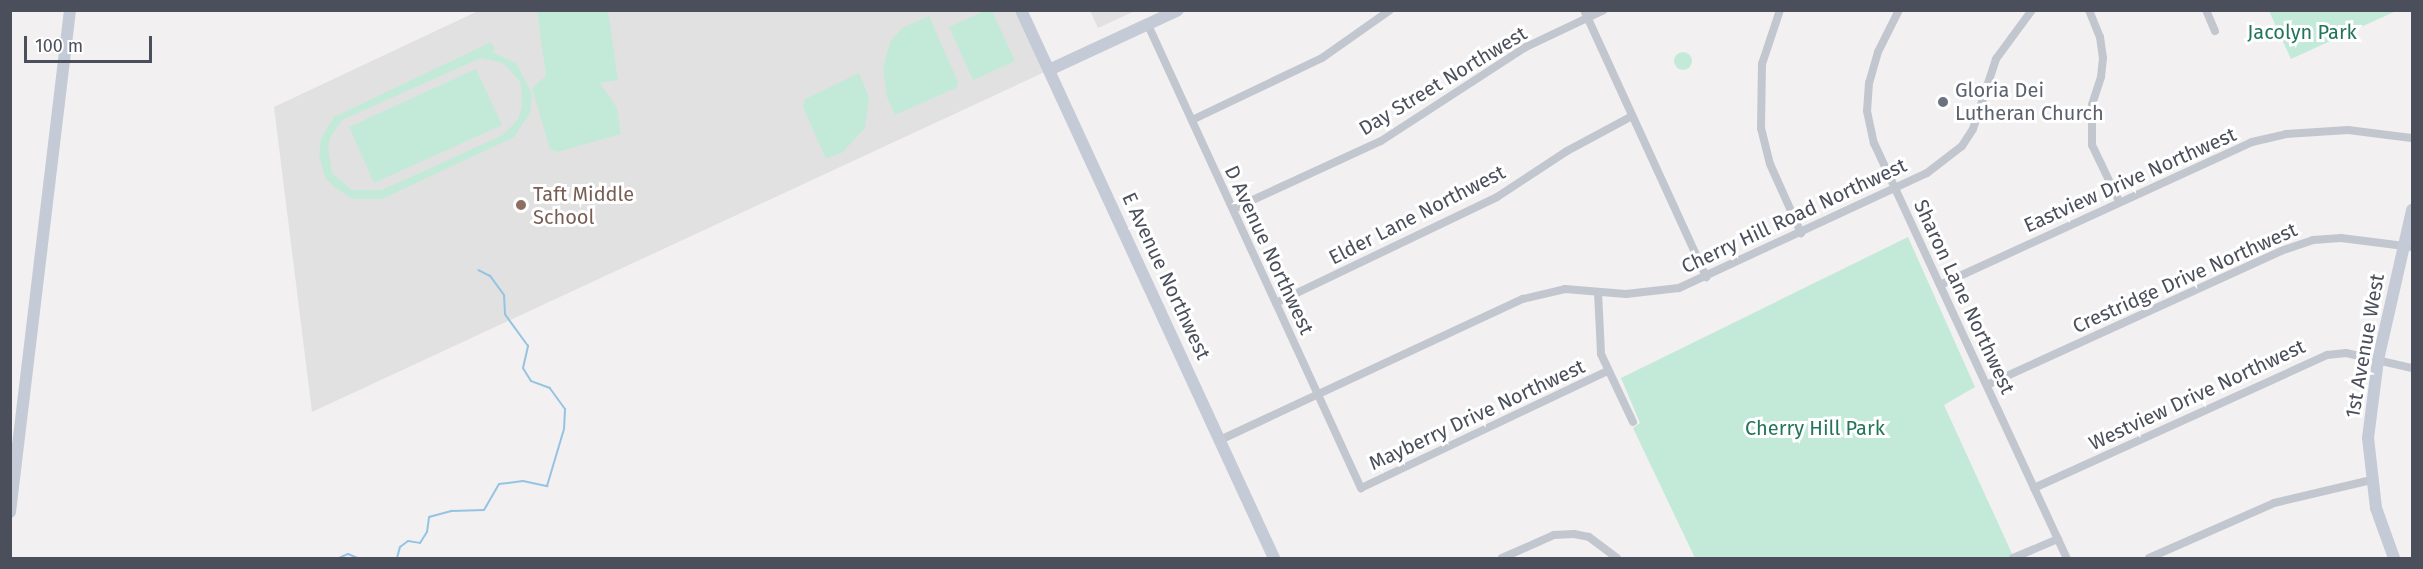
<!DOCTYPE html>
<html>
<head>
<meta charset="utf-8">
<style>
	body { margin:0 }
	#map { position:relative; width:2423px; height:569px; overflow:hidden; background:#f2f0f0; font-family:"Fira Sans",sans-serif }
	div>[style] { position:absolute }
	.education>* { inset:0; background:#e2e1e1 }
	.green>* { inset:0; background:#c3ead9 }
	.round { border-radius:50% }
	.stream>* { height:2px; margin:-1px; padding:0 1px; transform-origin:1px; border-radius:1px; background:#95c4e2 }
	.street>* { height:8px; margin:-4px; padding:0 4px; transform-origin:4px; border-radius:4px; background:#c2c7cf }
	.secondary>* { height:12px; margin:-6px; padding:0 6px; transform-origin:6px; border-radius:6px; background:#c4cad6 }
	.dots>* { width:16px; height:16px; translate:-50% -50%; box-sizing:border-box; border:3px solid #fff; border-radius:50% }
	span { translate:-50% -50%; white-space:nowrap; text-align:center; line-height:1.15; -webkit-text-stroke:6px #fff; paint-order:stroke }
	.park-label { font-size:20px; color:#22745a }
	.street-label { font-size:20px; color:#4a4f5b }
	.worship-label { font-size:20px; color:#5b616d }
	.left { translate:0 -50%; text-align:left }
	.education-label { font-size:20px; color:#785e54 }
	.frame { position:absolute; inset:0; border:12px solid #4a4f5b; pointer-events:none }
	.scale { position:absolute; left:24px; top:36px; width:128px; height:27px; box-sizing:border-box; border:3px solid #4a4f5b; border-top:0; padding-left:8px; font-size:18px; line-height:21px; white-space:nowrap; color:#4a4f5b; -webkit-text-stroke:4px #fff; paint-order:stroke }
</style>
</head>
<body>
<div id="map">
	<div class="education">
		<div style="clip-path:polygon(478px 11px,1021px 11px,1049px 70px,312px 412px,274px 107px)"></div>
		<div style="clip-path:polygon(1090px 11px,1135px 11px,1098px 28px)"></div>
	</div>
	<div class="green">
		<div style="clip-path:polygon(537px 11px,608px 11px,618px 80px,600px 83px,617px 108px,621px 134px,557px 152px,550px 149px,532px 88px,546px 76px)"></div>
		<div style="clip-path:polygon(984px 11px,992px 11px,1015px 61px,973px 80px,949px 27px)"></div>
		<div style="clip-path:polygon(2269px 11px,2396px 11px,2291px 59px)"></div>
		<div style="clip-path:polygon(929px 16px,958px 82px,956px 88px,895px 115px,887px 97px,883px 68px,890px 42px,902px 28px)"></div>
		<div style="clip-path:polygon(evenodd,491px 42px,495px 49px,492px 52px,516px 63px,532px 94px,530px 113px,514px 137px,382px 199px,353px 199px,334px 187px,325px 177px,319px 156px,321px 138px,334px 117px,491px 42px,481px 58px,503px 63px,521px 83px,522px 107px,518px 119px,503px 135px,382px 190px,352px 190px,332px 173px,328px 149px,331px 136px,342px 120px,481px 58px)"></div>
		<div class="round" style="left:1674px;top:52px;width:18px;height:18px"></div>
		<div style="clip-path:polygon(476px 69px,502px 125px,374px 183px,349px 127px)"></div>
		<div style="clip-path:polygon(859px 73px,869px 98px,865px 128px,843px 152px,826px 159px,803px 107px,805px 99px)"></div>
		<div style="clip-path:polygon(1908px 237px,1975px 387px,1944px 405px,2014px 558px,1695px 558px,1633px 428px,1640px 423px,1621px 378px)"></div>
	</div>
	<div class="stream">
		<div style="left:339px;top:558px;width:10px;rotate:-24deg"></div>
		<div style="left:348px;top:554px;width:11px;rotate:22deg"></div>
		<div style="left:397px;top:558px;width:11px;rotate:-75deg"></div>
		<div style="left:400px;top:547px;width:10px;rotate:-37deg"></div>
		<div style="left:408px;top:541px;width:12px;rotate:9deg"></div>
		<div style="left:420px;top:543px;width:13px;rotate:-58deg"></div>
		<div style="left:427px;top:532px;width:15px;rotate:-82deg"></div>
		<div style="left:429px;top:517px;width:24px;rotate:-15deg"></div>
		<div style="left:452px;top:511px;width:32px;rotate:-2deg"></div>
		<div style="left:484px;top:510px;width:30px;rotate:-60deg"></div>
		<div style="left:499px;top:484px;width:24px;rotate:-7deg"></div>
		<div style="left:523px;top:481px;width:25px;rotate:12deg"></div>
		<div style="left:547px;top:486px;width:59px;rotate:-73.4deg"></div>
		<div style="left:564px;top:429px;width:20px;rotate:-87deg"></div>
		<div style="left:565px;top:409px;width:26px;rotate:-126deg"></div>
		<div style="left:550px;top:388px;width:20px;rotate:-160deg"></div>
		<div style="left:531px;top:381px;width:15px;rotate:-122deg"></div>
		<div style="left:523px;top:368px;width:23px;rotate:-77deg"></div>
		<div style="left:528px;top:346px;width:39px;rotate:-126deg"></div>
		<div style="left:505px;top:314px;width:19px;rotate:-93deg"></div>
		<div style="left:504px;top:295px;width:24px;rotate:-126deg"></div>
		<div style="left:490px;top:276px;width:13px;rotate:-153deg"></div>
	</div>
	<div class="street">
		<div style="left:1584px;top:10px;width:294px;rotate:65.4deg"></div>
		<div style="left:1780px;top:10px;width:57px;rotate:108.4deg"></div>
		<div style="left:1762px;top:64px;width:64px;rotate:90.9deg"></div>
		<div style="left:1761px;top:128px;width:37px;rotate:76deg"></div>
		<div style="left:1770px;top:164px;width:76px;rotate:65.8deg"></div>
		<div style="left:1899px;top:10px;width:47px;rotate:116.6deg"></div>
		<div style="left:1878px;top:52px;width:32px;rotate:106deg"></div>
		<div style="left:1869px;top:83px;width:28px;rotate:94deg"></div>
		<div style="left:1867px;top:111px;width:33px;rotate:78deg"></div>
		<div style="left:1874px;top:143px;width:458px;rotate:65.1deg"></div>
		<div style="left:2089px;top:10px;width:29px;rotate:68deg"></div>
		<div style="left:2100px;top:37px;width:21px;rotate:82deg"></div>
		<div style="left:2103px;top:58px;width:19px;rotate:96deg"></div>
		<div style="left:2101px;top:77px;width:29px;rotate:108deg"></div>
		<div style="left:2092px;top:105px;width:40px;rotate:90deg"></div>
		<div style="left:2092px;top:145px;width:62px;rotate:64.3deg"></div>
		<div style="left:2206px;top:10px;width:23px;rotate:67deg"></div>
		<div style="left:1148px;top:25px;width:510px;rotate:65.3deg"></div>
		<div style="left:1361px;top:488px;width:272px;rotate:-25.4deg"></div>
		<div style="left:1192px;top:120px;width:144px;rotate:-25.5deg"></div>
		<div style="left:1322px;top:58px;width:83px;rotate:-35.2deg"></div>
		<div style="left:1233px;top:209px;width:163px;rotate:-24.7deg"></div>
		<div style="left:1381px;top:141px;width:173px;rotate:-33deg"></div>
		<div style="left:1526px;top:47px;width:86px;rotate:-25.4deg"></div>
		<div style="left:1940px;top:285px;width:343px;rotate:-24.6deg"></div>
		<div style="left:2252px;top:142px;width:35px;rotate:-13deg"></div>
		<div style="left:2286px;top:134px;width:62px;rotate:-3.7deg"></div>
		<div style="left:2348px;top:130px;width:64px;rotate:7.1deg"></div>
		<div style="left:1598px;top:292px;width:62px;rotate:87.2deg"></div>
		<div style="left:1601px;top:354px;width:75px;rotate:64.8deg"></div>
		<div style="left:1276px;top:303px;width:245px;rotate:-25.6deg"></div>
		<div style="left:1497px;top:197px;width:84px;rotate:-33.3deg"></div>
		<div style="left:1567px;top:151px;width:74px;rotate:-28.3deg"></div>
		<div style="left:1987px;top:385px;width:323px;rotate:-24.5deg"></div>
		<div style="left:2281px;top:251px;width:34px;rotate:-19deg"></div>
		<div style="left:2313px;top:240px;width:28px;rotate:-4deg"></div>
		<div style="left:2341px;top:238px;width:72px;rotate:7.2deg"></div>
		<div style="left:1220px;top:440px;width:334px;rotate:-25deg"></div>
		<div style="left:1523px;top:299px;width:43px;rotate:-13.4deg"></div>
		<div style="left:1565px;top:289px;width:61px;rotate:4.7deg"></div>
		<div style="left:1626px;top:294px;width:53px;rotate:-6.5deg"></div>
		<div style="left:1679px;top:288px;width:273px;rotate:-24.9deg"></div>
		<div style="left:1927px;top:173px;width:44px;rotate:-37.6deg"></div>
		<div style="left:1962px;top:146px;width:20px;rotate:-57deg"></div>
		<div style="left:1973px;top:129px;width:74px;rotate:-71.8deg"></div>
		<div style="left:1996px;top:59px;width:61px;rotate:-53.7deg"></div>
		<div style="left:2034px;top:488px;width:322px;rotate:-24.4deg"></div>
		<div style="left:2327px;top:355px;width:19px;rotate:-6deg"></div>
		<div style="left:2346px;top:353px;width:68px;rotate:12.8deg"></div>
		<div style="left:1502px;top:558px;width:57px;rotate:-23.9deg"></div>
		<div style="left:1554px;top:535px;width:20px;rotate:-3deg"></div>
		<div style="left:1574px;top:534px;width:15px;rotate:11deg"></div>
		<div style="left:1589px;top:537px;width:35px;rotate:37deg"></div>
		<div style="left:2013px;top:558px;width:49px;rotate:-22.9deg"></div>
		<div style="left:2149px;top:558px;width:137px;rotate:-23.7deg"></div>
		<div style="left:2274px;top:503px;width:100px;rotate:-13.3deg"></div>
	</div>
	<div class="secondary">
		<div style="left:1021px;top:10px;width:604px;rotate:65.22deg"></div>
		<div style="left:1049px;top:70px;width:142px;rotate:-24.9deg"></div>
		<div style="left:10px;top:512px;width:506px;rotate:-83.18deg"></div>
		<div style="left:2394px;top:558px;width:53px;rotate:-109.8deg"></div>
		<div style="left:2376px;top:508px;width:70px;rotate:-96.5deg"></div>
		<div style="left:2368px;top:438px;width:79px;rotate:-82.7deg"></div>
		<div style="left:2378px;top:360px;width:154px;rotate:-77.2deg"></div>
	</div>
	<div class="dots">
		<div style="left:1943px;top:102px;background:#6b7280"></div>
		<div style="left:521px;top:205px;background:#8d6e63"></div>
	</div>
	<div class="park-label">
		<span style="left:2302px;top:32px">Jacolyn Park</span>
		<span style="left:1815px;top:428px">Cherry Hill Park</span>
	</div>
	<div class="street-label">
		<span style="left:1443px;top:81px;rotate:-31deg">Day Street Northwest</span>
		<span style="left:2130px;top:180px;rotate:-24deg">Eastview Drive Northwest</span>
		<span style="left:1417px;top:215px;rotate:-27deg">Elder Lane Northwest</span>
		<span style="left:1794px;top:216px;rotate:-25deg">Cherry Hill Road Northwest</span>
		<span style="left:1269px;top:250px;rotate:65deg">D Avenue Northwest</span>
		<span style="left:1166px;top:276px;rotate:65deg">E Avenue Northwest</span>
		<span style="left:2185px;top:278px;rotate:-24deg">Crestridge Drive Northwest</span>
		<span style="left:1964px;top:297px;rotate:65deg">Sharon Lane Northwest</span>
		<span style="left:2365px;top:346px;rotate:-80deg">1st Avenue West</span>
		<span style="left:2197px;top:395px;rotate:-25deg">Westview Drive Northwest</span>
		<span style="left:1477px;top:415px;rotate:-25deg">Mayberry Drive Northwest</span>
	</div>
	<div class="worship-label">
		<span class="left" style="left:1955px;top:102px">Gloria Dei<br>Lutheran Church</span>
	</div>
	<div class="education-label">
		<span class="left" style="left:533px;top:206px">Taft Middle<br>School</span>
	</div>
	<div class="frame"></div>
	<div class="scale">100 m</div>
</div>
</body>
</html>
